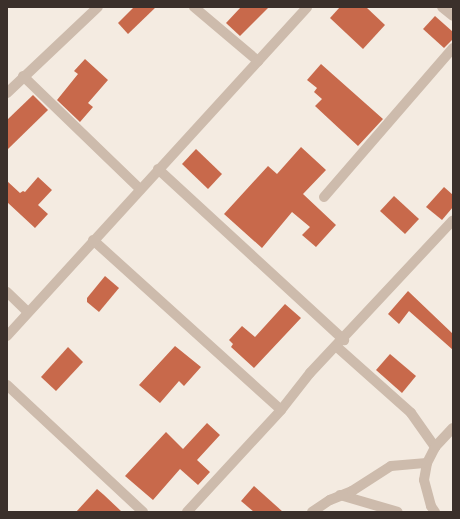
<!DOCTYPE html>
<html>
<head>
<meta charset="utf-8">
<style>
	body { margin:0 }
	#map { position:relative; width:460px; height:519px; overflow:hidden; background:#f4ebe1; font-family:Commissioner,sans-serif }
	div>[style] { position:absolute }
	.building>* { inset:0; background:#c8694b }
	.street>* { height:10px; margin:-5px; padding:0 5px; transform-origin:5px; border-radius:5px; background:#cdbbac }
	span { translate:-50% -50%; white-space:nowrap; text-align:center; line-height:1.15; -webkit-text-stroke:3px #fbf5ee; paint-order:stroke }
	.frame { position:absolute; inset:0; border:8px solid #3b302b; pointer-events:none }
</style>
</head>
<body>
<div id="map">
	<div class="building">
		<div style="clip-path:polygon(134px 7px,156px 7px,128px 34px,118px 23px)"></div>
		<div style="clip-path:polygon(241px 7px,269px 7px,240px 36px,226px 23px)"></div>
		<div style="clip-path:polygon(340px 7px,366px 7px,385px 25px,363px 49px,330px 18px)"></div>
		<div style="clip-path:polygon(435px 16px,453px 32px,453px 39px,444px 48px,423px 29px)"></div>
		<div style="clip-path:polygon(85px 59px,108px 80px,88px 103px,93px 107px,80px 122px,57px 100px,78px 74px,74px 71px)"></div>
		<div style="clip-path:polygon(321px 64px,383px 119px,358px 146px,315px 106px,322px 99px,314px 92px,317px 88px,307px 80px)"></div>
		<div style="clip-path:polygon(33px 95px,48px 110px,7px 150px,7px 120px)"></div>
		<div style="clip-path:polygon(301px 147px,326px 170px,303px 194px,336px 225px,316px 247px,302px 235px,310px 227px,292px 212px,262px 248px,224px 214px,268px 166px,277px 174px)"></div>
		<div style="clip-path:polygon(196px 149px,222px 174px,208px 189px,182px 164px)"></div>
		<div style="clip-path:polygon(38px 177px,52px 190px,38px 205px,48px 214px,35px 228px,7px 202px,7px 181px,20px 193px,23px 191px,25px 192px)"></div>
		<div style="clip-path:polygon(444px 187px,453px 195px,453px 207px,442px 220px,426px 207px)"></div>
		<div style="clip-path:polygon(394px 196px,419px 219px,405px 234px,380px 211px)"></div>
		<div style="clip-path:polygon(105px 276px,119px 288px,99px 312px,87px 302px,87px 298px)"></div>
		<div style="clip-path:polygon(408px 291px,453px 334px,453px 350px,409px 311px,399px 324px,388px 314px)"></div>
		<div style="clip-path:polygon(285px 304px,301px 318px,254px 368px,231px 347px,233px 344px,229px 340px,242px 326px,255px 337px)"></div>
		<div style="clip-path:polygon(175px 346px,201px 367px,184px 386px,179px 381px,160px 403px,139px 385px)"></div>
		<div style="clip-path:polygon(68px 347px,83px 362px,56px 391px,41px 377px)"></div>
		<div style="clip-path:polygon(390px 354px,416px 376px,402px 393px,376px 370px)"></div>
		<div style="clip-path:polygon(207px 423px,220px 435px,197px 460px,210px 472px,198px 485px,180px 469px,153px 500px,125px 476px,166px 432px,183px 449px)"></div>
		<div style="clip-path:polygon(254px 486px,283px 512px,254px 512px,241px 501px)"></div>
		<div style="clip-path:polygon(97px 489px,104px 495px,122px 512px,76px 512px)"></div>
	</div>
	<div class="street">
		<div style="left:194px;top:7px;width:84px;rotate:40.2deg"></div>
		<div style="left:442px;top:7px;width:14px;rotate:39deg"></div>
		<div style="left:23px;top:76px;width:163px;rotate:44deg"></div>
		<div style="left:7px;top:93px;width:125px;rotate:-43.4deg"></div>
		<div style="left:158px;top:169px;width:253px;rotate:42.6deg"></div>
		<div style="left:324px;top:197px;width:197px;rotate:-49.1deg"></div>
		<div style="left:93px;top:240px;width:253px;rotate:42.1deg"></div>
		<div style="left:7px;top:292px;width:29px;rotate:44deg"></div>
		<div style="left:7px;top:336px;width:445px;rotate:-47.6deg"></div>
		<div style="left:337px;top:347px;width:99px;rotate:41.7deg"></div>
		<div style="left:411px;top:413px;width:42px;rotate:54.8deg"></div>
		<div style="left:7px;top:385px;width:186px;rotate:43deg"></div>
		<div style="left:340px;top:495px;width:60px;rotate:16.3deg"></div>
		<div style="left:187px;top:512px;width:139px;rotate:-47.3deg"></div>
		<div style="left:281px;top:410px;width:47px;rotate:-51.9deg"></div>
		<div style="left:310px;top:373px;width:209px;rotate:-46.9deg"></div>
		<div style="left:312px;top:512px;width:22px;rotate:-34deg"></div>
		<div style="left:330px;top:500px;width:24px;rotate:-22deg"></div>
		<div style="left:352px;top:491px;width:46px;rotate:-32.7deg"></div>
		<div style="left:391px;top:466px;width:36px;rotate:-5deg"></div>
		<div style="left:435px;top:512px;width:7px;rotate:-124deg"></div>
		<div style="left:431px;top:506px;width:27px;rotate:-105deg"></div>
		<div style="left:424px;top:480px;width:17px;rotate:-80deg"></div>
		<div style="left:427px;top:463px;width:18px;rotate:-63deg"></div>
		<div style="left:435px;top:447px;width:26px;rotate:-47deg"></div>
	</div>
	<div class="frame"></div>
</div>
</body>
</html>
